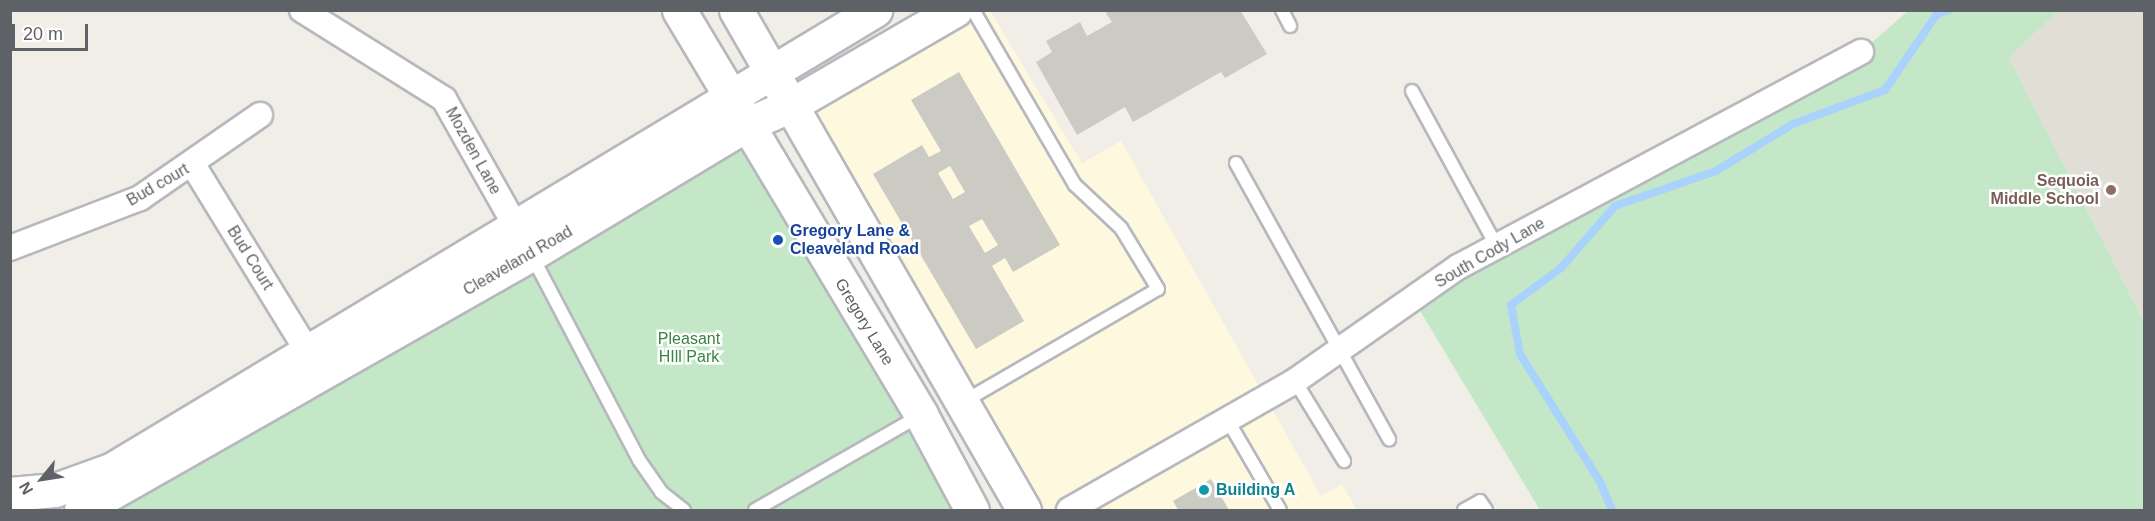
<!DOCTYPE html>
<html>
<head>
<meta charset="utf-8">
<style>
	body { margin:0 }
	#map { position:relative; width:2155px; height:521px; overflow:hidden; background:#f0eee7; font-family:Arial,sans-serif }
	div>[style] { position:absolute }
	.commercial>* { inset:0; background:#fdf8de }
	.education>* { inset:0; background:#e0ded5 }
	.green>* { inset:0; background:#c4e7c7 }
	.stream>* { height:8px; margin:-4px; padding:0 4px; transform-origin:4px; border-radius:4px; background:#a9d2fd }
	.building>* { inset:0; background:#cbcac3 }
	.roads { filter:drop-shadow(2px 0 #b7b8bd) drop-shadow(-2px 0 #b7b8bd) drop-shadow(0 2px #b7b8bd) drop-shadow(0 -2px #b7b8bd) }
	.lane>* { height:12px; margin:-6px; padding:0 6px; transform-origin:6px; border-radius:6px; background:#fff }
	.street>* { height:24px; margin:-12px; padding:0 12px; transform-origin:12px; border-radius:12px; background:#fff }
	.secondary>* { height:33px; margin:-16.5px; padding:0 16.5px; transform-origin:16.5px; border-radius:16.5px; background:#fff }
	.dots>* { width:16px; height:16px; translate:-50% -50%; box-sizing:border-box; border:3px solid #fff; border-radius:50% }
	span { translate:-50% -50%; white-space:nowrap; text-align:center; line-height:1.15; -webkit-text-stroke:5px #fff; paint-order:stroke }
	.street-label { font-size:16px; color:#5e6166 }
	.education-label { font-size:16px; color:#785e54; font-weight:700 }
	.right { translate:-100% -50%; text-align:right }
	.transit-label { font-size:16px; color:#164399; font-weight:700 }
	.left { translate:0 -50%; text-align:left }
	.park-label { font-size:16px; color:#378540 }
	.culture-label { font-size:16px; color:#0d838f; font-weight:700 }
	.frame { position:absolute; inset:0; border:12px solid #5e6166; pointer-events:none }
	.north { position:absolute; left:12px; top:449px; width:60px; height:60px; -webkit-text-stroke:4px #fff; paint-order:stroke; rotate:240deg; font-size:16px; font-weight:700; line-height:24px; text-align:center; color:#5e6166 }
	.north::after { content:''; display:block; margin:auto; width:21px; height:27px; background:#5e6166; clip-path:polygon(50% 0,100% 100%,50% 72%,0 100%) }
	.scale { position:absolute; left:12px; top:24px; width:76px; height:27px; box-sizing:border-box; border:3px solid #5e6166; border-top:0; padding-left:8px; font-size:18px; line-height:21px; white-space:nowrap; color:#5e6166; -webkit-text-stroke:4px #fff; paint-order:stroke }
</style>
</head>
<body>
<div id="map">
	<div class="commercial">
		<div style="clip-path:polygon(955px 11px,990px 11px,1082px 163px,1121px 141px,1321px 496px,1342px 484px,1357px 510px,1046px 510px,938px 356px,791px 105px)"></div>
	</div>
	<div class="education">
		<div style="clip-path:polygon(2058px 11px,2144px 11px,2144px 322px,2009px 58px)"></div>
	</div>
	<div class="green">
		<div style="clip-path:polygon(1908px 11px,2058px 11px,2009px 58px,2144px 322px,2144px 510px,1540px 510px,1413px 299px,1861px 52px)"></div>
		<div style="clip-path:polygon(746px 125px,972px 510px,81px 510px)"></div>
	</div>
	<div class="stream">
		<div style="left:1612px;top:510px;width:33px;rotate:-113deg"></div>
		<div style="left:1599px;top:480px;width:149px;rotate:-122.1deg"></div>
		<div style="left:1520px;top:354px;width:50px;rotate:-100.4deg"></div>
		<div style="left:1511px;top:305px;width:62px;rotate:-36.5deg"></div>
		<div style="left:1561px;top:268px;width:82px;rotate:-48.9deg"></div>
		<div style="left:1615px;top:206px;width:107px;rotate:-19.1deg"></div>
		<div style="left:1716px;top:171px;width:90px;rotate:-31.4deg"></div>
		<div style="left:1793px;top:124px;width:98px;rotate:-20.3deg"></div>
		<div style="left:1885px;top:90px;width:92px;rotate:-55.6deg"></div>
		<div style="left:1937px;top:14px;width:12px;rotate:-20deg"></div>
	</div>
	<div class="building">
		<div style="clip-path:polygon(1111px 10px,1240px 10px,1267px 54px,1225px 78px,1221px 72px,1133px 122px,1125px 107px,1077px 135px,1036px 62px,1052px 52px,1046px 41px,1080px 22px,1087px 36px,1112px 22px,1106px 13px)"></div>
		<div style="clip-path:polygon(evenodd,959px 72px,1060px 245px,1013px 272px,1005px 258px,992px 266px,1024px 321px,976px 349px,873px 174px,922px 145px,929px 157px,941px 151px,911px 100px,959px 72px,950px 166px,965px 192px,953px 199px,938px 173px,950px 166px,959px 72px,982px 219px,998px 245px,985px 253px,969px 226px,982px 219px)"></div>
		<div style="clip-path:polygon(1211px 479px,1229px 510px,1178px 510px,1173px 501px)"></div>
	</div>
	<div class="roads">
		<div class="lane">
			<div style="left:1282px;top:10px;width:18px;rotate:63deg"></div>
			<div style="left:1412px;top:91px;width:178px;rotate:61.4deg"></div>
			<div style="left:1236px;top:163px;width:316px;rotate:61deg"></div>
			<div style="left:532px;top:256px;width:230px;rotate:62.3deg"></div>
			<div style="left:639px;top:460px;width:39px;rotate:55deg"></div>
			<div style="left:661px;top:492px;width:29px;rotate:38deg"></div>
			<div style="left:1295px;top:381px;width:94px;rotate:58.5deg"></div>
			<div style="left:963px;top:402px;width:225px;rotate:-30.1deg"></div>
			<div style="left:1158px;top:289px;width:71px;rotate:-121.2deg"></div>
			<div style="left:1121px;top:228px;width:63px;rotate:-136.9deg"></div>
			<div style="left:1075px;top:185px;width:203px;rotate:-120.2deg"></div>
			<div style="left:1227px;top:419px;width:105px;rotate:59.8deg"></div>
			<div style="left:755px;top:510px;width:189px;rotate:-29.8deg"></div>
			<div style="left:1464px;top:510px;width:18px;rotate:-29deg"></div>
			<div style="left:1480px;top:501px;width:11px;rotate:56deg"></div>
		</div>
		<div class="street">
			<div style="left:302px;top:10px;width:168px;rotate:32.1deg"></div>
			<div style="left:444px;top:99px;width:163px;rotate:60.6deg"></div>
			<div style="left:193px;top:165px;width:220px;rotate:58.4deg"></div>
			<div style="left:10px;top:248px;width:139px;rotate:-21deg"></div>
			<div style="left:140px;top:198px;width:146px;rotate:-34.7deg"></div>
			<div style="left:1069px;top:510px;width:260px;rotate:-29.7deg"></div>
			<div style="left:1295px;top:381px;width:199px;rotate:-35deg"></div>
			<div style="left:1458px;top:267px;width:457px;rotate:-28.1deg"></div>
		</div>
		<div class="secondary">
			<div style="left:679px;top:10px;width:472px;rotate:59.1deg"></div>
			<div style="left:921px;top:415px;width:108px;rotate:61.8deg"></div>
			<div style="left:736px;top:10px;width:577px;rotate:60.06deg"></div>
			<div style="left:10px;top:494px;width:45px;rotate:-5.1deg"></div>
			<div style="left:55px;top:490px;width:62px;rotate:-19.9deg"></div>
			<div style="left:113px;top:469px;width:890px;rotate:-31.06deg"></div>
			<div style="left:81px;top:510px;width:518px;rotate:-29.64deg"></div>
			<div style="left:531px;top:254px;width:251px;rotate:-31deg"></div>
			<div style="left:746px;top:125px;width:49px;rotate:-24deg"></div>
			<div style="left:791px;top:105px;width:190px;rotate:-30.1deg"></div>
		</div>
	</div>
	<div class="dots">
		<div style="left:2111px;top:190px;background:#8d6e63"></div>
		<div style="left:778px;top:240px;background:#1a4fb4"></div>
		<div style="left:1204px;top:490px;background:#0f9aa8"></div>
	</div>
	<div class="street-label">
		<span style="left:473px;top:151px;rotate:61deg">Mozden Lane</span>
		<span style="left:158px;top:185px;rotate:-30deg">Bud court</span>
		<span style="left:1490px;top:253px;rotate:-30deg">South Cody Lane</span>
		<span style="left:250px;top:258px;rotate:58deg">Bud Court</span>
		<span style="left:518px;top:261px;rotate:-30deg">Cleaveland Road</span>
		<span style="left:864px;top:322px;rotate:59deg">Gregory Lane</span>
	</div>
	<div class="education-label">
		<span class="right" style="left:2099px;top:190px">Sequoia<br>Middle School</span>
	</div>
	<div class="transit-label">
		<span class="left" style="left:790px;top:240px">Gregory Lane &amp;<br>Cleaveland Road</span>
	</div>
	<div class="park-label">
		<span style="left:689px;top:348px">Pleasant<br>HIll Park</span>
	</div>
	<div class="culture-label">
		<span class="left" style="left:1216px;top:490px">Building A</span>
	</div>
	<div class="frame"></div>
	<div class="north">N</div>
	<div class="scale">20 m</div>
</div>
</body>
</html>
